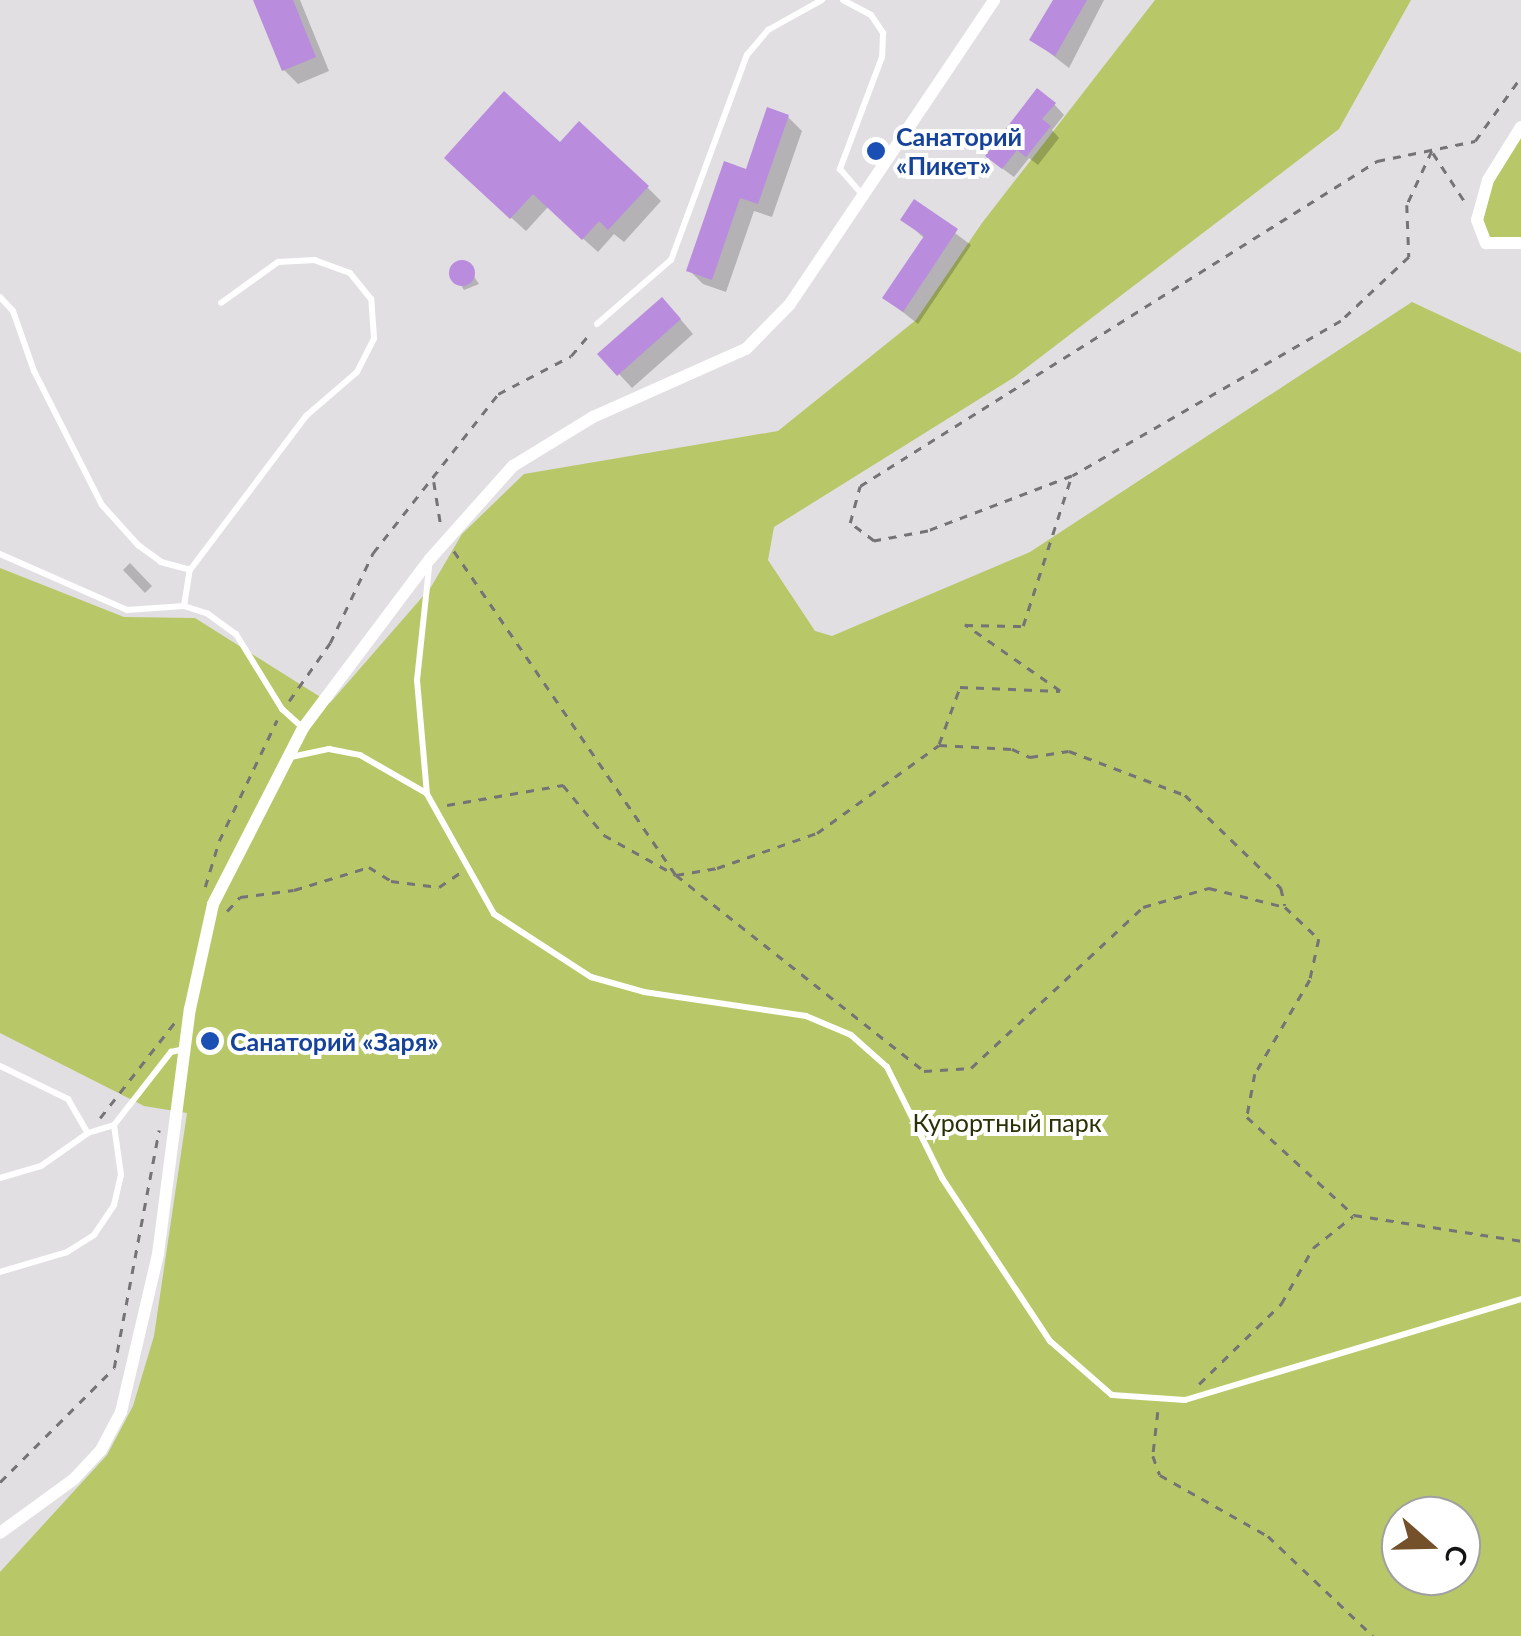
<!DOCTYPE html>
<html>
<head>
<meta charset="utf-8">
<style>
	body { margin:0 }
	#map { position:relative; width:1521px; height:1636px; overflow:hidden; background:#e1dfe2; font-family:Lato,sans-serif }
	div>[style] { position:absolute }
	.green>* { inset:0; background:#b8c767 }
	.shadow>* { inset:0; background:#0003 }
	.building>* { inset:0; background:#b98cde }
	.round { border-radius:50% }
	.path>* { height:2.5px; margin-top:-1.25px; transform-origin:0; background:repeating-linear-gradient(90deg,#757376 0 8px,transparent 0 16px) }
	.service>* { height:6px; margin:-3px; padding:0 3px; transform-origin:3px; border-radius:3px; background:#fff }
	.minor>* { height:12px; margin:-6px; padding:0 6px; transform-origin:6px; border-radius:6px; background:#fff }
	.dots>* { width:28px; height:28px; translate:-50% -50%; box-sizing:border-box; border:5px solid #fff; border-radius:50% }
	span { translate:-50% -50%; white-space:nowrap; text-align:center; line-height:1.15; -webkit-text-stroke:8px #fff; paint-order:stroke }
	.transit-label { font-size:25px; color:#164399; font-weight:700 }
	.left { translate:0 -50%; text-align:left }
	.park-label { font-size:25px; color:#2b3106 }
	.north { position:absolute; left:1381px; top:1496px; width:100px; height:100px; box-sizing:border-box; background:#fff; border:2px solid #a1a0a1; border-radius:50%; rotate:110deg; font-size:28px; font-weight:700; line-height:40px; text-align:center; color:#131214 }
	.north::after { content:''; display:block; margin:auto; width:35px; height:45px; background:#74512a; clip-path:polygon(50% 0,100% 100%,50% 72%,0 100%) }
</style>
</head>
<body>
<div id="map">
	<div class="green">
		<div style="clip-path:polygon(evenodd,1155px 0,1411px 0,1339px 129px,1013px 378px,774px 527px,768px 560px,815px 631px,832px 636px,1030px 552px,1412px 302px,1521px 353px,1521px 1636px,0 1636px,0 1572px,107px 1455px,133px 1406px,154px 1336px,187px 1113px,144px 1106px,0 1033px,0 568px,124px 617px,195px 618px,330px 703px,431px 587px,462px 534px,524px 474px,778px 431px,916px 320px,982px 223px,1155px 0,1401px 1516px,1461px 1516px,1461px 1576px,1401px 1576px,1401px 1516px)"></div>
		<div style="clip-path:polygon(1521px 136px,1521px 238px,1490px 238px,1483px 221px,1493px 181px)"></div>
	</div>
	<div class="shadow">
		<div style="clip-path:polygon(256px 0,300px 0,329px 71px,298px 84px,284px 70px)"></div>
		<div style="clip-path:polygon(1056px 0,1104px 0,1069px 68px,1033px 40px)"></div>
		<div style="clip-path:polygon(1054px 104px,1064px 115px,1052px 130px,1059px 138px,1038px 165px,1029px 158px,1014px 177px,999px 166px)"></div>
		<div style="clip-path:polygon(788px 117px,802px 131px,772px 217px,754px 211px,726px 292px,703px 284px,689px 270px)"></div>
		<div style="clip-path:polygon(560px 146px,647px 187px,661px 201px,624px 242px,614px 234px,598px 252px,548px 207px,526px 231px,461px 172px)"></div>
		<div style="clip-path:polygon(915px 203px,971px 245px,918px 324px,885px 298px,925px 239px,903px 219px)"></div>
		<div style="clip-path:polygon(465px 263px,479px 284px,464px 290px,452px 271px)"></div>
		<div style="clip-path:polygon(676px 314px,693px 334px,632px 388px,619px 374px)"></div>
		<div style="clip-path:polygon(130px 563px,152px 586px,145px 593px,123px 570px)"></div>
	</div>
	<div class="building">
		<div style="clip-path:polygon(253px 0,293px 0,316px 57px,282px 71px)"></div>
		<div style="clip-path:polygon(1053px 0,1087px 0,1055px 56px,1029px 40px)"></div>
		<div style="clip-path:polygon(1037px 88px,1056px 103px,1042px 119px,1051px 126px,1026px 157px,1017px 150px,1002px 169px,985px 156px)"></div>
		<div style="clip-path:polygon(504px 91px,560px 142px,579px 121px,649px 186px,608px 230px,599px 221px,582px 240px,533px 194px,510px 219px,444px 158px)"></div>
		<div style="clip-path:polygon(767px 107px,789px 115px,758px 204px,740px 198px,712px 280px,686px 271px,724px 161px,746px 169px)"></div>
		<div style="clip-path:polygon(914px 199px,958px 229px,903px 312px,882px 298px,924px 236px,900px 220px)"></div>
		<div class="round" style="left:449px;top:260px;width:26px;height:26px"></div>
		<div style="clip-path:polygon(662px 297px,681px 319px,617px 376px,597px 354px)"></div>
	</div>
	<div class="path">
		<div style="left:1432px;top:151px;width:60px;rotate:114.8deg"></div>
		<div style="left:1407px;top:205px;width:52px;rotate:87.8deg"></div>
		<div style="left:1409px;top:257px;width:93px;rotate:136.7deg"></div>
		<div style="left:1341px;top:321px;width:310px;rotate:150deg"></div>
		<div style="left:1072px;top:476px;width:154px;rotate:159.1deg"></div>
		<div style="left:928px;top:531px;width:55px;rotate:169.5deg"></div>
		<div style="left:874px;top:541px;width:30px;rotate:-143deg"></div>
		<div style="left:850px;top:523px;width:38px;rotate:-75deg"></div>
		<div style="left:860px;top:486px;width:611px;rotate:-32.15deg"></div>
		<div style="left:1377px;top:161px;width:100px;rotate:-11.5deg"></div>
		<div style="left:1475px;top:141px;width:79px;rotate:-54.3deg"></div>
		<div style="left:1433px;top:153px;width:62px;rotate:56.8deg"></div>
		<div style="left:434px;top:482px;width:45px;rotate:81deg"></div>
		<div style="left:454px;top:551px;width:393px;rotate:55.6deg"></div>
		<div style="left:676px;top:875px;width:316px;rotate:38.3deg"></div>
		<div style="left:924px;top:1071px;width:47px;rotate:-3.7deg"></div>
		<div style="left:971px;top:1068px;width:236px;rotate:-43.1deg"></div>
		<div style="left:1143px;top:907px;width:69px;rotate:-16.1deg"></div>
		<div style="left:1209px;top:888px;width:78px;rotate:14deg"></div>
		<div style="left:1285px;top:907px;width:47px;rotate:43.3deg"></div>
		<div style="left:1319px;top:939px;width:42px;rotate:102.4deg"></div>
		<div style="left:1310px;top:980px;width:109px;rotate:120.3deg"></div>
		<div style="left:1255px;top:1074px;width:44px;rotate:100.5deg"></div>
		<div style="left:1247px;top:1117px;width:145px;rotate:42.5deg"></div>
		<div style="left:1354px;top:1215px;width:169px;rotate:8.8deg"></div>
		<div style="left:289px;top:701px;width:71px;rotate:-54.7deg"></div>
		<div style="left:330px;top:643px;width:100px;rotate:-64.5deg"></div>
		<div style="left:373px;top:553px;width:202px;rotate:-51.8deg"></div>
		<div style="left:498px;top:394px;width:82px;rotate:-27.5deg"></div>
		<div style="left:571px;top:356px;width:31px;rotate:-50deg"></div>
		<div style="left:939px;top:744px;width:61px;rotate:-69.8deg"></div>
		<div style="left:960px;top:687px;width:100px;rotate:2.3deg"></div>
		<div style="left:1060px;top:691px;width:116px;rotate:-145.2deg"></div>
		<div style="left:965px;top:625px;width:58px;rotate:1deg"></div>
		<div style="left:1023px;top:626px;width:157px;rotate:-72.1deg"></div>
		<div style="left:447px;top:805px;width:118px;rotate:-9.8deg"></div>
		<div style="left:563px;top:785px;width:65px;rotate:50.6deg"></div>
		<div style="left:604px;top:835px;width:82px;rotate:29.1deg"></div>
		<div style="left:676px;top:875px;width:42px;rotate:-9.7deg"></div>
		<div style="left:717px;top:868px;width:106px;rotate:-19.3deg"></div>
		<div style="left:817px;top:833px;width:150px;rotate:-35.8deg"></div>
		<div style="left:939px;top:745px;width:73px;rotate:3.1deg"></div>
		<div style="left:1012px;top:749px;width:20px;rotate:24deg"></div>
		<div style="left:1030px;top:757px;width:39px;rotate:-9deg"></div>
		<div style="left:1069px;top:751px;width:124px;rotate:20.8deg"></div>
		<div style="left:1185px;top:795px;width:134px;rotate:44.1deg"></div>
		<div style="left:1281px;top:888px;width:18px;rotate:77deg"></div>
		<div style="left:205px;top:887px;width:48px;rotate:-73.1deg"></div>
		<div style="left:219px;top:841px;width:134px;rotate:-64.4deg"></div>
		<div style="left:227px;top:911px;width:19px;rotate:-47deg"></div>
		<div style="left:240px;top:897px;width:54px;rotate:-7.4deg"></div>
		<div style="left:294px;top:890px;width:78px;rotate:-17deg"></div>
		<div style="left:369px;top:867px;width:26px;rotate:32deg"></div>
		<div style="left:391px;top:881px;width:48px;rotate:7.1deg"></div>
		<div style="left:439px;top:887px;width:27px;rotate:-34deg"></div>
		<div style="left:100px;top:1118px;width:122px;rotate:-52deg"></div>
		<div style="left:1199px;top:1384px;width:115px;rotate:-44.3deg"></div>
		<div style="left:1281px;top:1304px;width:64px;rotate:-60.3deg"></div>
		<div style="left:1313px;top:1248px;width:51px;rotate:-38.7deg"></div>
		<div style="left:1158px;top:1412px;width:44px;rotate:96.5deg"></div>
		<div style="left:1153px;top:1456px;width:20px;rotate:70deg"></div>
		<div style="left:1160px;top:1475px;width:124px;rotate:29.5deg"></div>
		<div style="left:1268px;top:1536px;width:145px;rotate:43.6deg"></div>
		<div style="left:0;top:1482px;width:161px;rotate:-45deg"></div>
		<div style="left:114px;top:1368px;width:242px;rotate:-79.3deg"></div>
	</div>
	<div class="service">
		<div style="left:843px;top:0;width:32px;rotate:28deg"></div>
		<div style="left:871px;top:15px;width:22px;rotate:56deg"></div>
		<div style="left:883px;top:33px;width:24px;rotate:92deg"></div>
		<div style="left:882px;top:57px;width:120px;rotate:110.6deg"></div>
		<div style="left:840px;top:169px;width:33px;rotate:49deg"></div>
		<div style="left:0;top:297px;width:19px;rotate:47deg"></div>
		<div style="left:13px;top:311px;width:64px;rotate:70.7deg"></div>
		<div style="left:34px;top:371px;width:150px;rotate:63.1deg"></div>
		<div style="left:102px;top:505px;width:54px;rotate:48deg"></div>
		<div style="left:138px;top:545px;width:29px;rotate:36deg"></div>
		<div style="left:161px;top:562px;width:30px;rotate:15deg"></div>
		<div style="left:597px;top:324px;width:98px;rotate:-40.9deg"></div>
		<div style="left:671px;top:260px;width:219px;rotate:-69.7deg"></div>
		<div style="left:747px;top:55px;width:33px;rotate:-50deg"></div>
		<div style="left:768px;top:30px;width:62px;rotate:-29.1deg"></div>
		<div style="left:0;top:554px;width:139px;rotate:23.8deg"></div>
		<div style="left:127px;top:610px;width:57px;rotate:-4deg"></div>
		<div style="left:184px;top:606px;width:25px;rotate:18deg"></div>
		<div style="left:208px;top:614px;width:34px;rotate:36deg"></div>
		<div style="left:236px;top:634px;width:88px;rotate:58.5deg"></div>
		<div style="left:282px;top:709px;width:28px;rotate:42deg"></div>
		<div style="left:429px;top:568px;width:113px;rotate:96.1deg"></div>
		<div style="left:417px;top:680px;width:114px;rotate:85deg"></div>
		<div style="left:427px;top:794px;width:137px;rotate:60.8deg"></div>
		<div style="left:494px;top:914px;width:116px;rotate:33deg"></div>
		<div style="left:591px;top:977px;width:55px;rotate:15.8deg"></div>
		<div style="left:644px;top:992px;width:164px;rotate:8.4deg"></div>
		<div style="left:806px;top:1016px;width:49px;rotate:22.9deg"></div>
		<div style="left:851px;top:1035px;width:48px;rotate:41.6deg"></div>
		<div style="left:887px;top:1067px;width:124px;rotate:63.6deg"></div>
		<div style="left:942px;top:1178px;width:196px;rotate:56.5deg"></div>
		<div style="left:1050px;top:1341px;width:82px;rotate:41.1deg"></div>
		<div style="left:1112px;top:1395px;width:73px;rotate:3.9deg"></div>
		<div style="left:1185px;top:1400px;width:351px;rotate:-16.7deg"></div>
		<div style="left:184px;top:606px;width:36px;rotate:-81deg"></div>
		<div style="left:190px;top:570px;width:193px;rotate:-53deg"></div>
		<div style="left:306px;top:416px;width:67px;rotate:-40.8deg"></div>
		<div style="left:357px;top:372px;width:38px;rotate:-63deg"></div>
		<div style="left:374px;top:338px;width:39px;rotate:-94deg"></div>
		<div style="left:371px;top:299px;width:33px;rotate:-129deg"></div>
		<div style="left:350px;top:273px;width:37px;rotate:-160deg"></div>
		<div style="left:315px;top:260px;width:37px;rotate:177deg"></div>
		<div style="left:278px;top:262px;width:70px;rotate:144.3deg"></div>
		<div style="left:291px;top:757px;width:39px;rotate:-12deg"></div>
		<div style="left:329px;top:749px;width:32px;rotate:11deg"></div>
		<div style="left:360px;top:755px;width:76px;rotate:29.9deg"></div>
		<div style="left:0;top:1066px;width:76px;rotate:25.9deg"></div>
		<div style="left:68px;top:1099px;width:39px;rotate:60deg"></div>
		<div style="left:0;top:1178px;width:43px;rotate:-16.3deg"></div>
		<div style="left:41px;top:1166px;width:57px;rotate:-35.1deg"></div>
		<div style="left:88px;top:1133px;width:27px;rotate:-17deg"></div>
		<div style="left:114px;top:1125px;width:93px;rotate:-52deg"></div>
		<div style="left:171px;top:1052px;width:13px;rotate:-13deg"></div>
		<div style="left:0;top:1272px;width:70px;rotate:-16.6deg"></div>
		<div style="left:67px;top:1252px;width:32px;rotate:-32deg"></div>
		<div style="left:94px;top:1235px;width:36px;rotate:-56deg"></div>
		<div style="left:114px;top:1205px;width:31px;rotate:-77deg"></div>
		<div style="left:121px;top:1175px;width:50px;rotate:-98deg"></div>
	</div>
	<div class="minor">
		<div style="left:1521px;top:127px;width:62px;rotate:121.9deg"></div>
		<div style="left:1488px;top:180px;width:41px;rotate:105.4deg"></div>
		<div style="left:1477px;top:220px;width:25px;rotate:69deg"></div>
		<div style="left:1486px;top:243px;width:35px"></div>
		<div style="left:0;top:1533px;width:92px;rotate:-36.1deg"></div>
		<div style="left:74px;top:1479px;width:40px;rotate:-47deg"></div>
		<div style="left:101px;top:1450px;width:43px;rotate:-62.2deg"></div>
		<div style="left:121px;top:1412px;width:162px;rotate:-76.8deg"></div>
		<div style="left:158px;top:1254px;width:247px;rotate:-82.6deg"></div>
		<div style="left:190px;top:1009px;width:107px;rotate:-77.6deg"></div>
		<div style="left:213px;top:904px;width:198px;rotate:-62.9deg"></div>
		<div style="left:303px;top:728px;width:211px;rotate:-53.1deg"></div>
		<div style="left:430px;top:559px;width:125px;rotate:-48.3deg"></div>
		<div style="left:513px;top:466px;width:94px;rotate:-31.5deg"></div>
		<div style="left:593px;top:417px;width:167px;rotate:-24deg"></div>
		<div style="left:746px;top:349px;width:63px;rotate:-45.6deg"></div>
		<div style="left:790px;top:304px;width:366px;rotate:-56.1deg"></div>
	</div>
	<div class="dots">
		<div style="left:876px;top:151px;background:#1a4fb4"></div>
		<div style="left:210px;top:1041px;background:#1a4fb4"></div>
	</div>
	<div class="transit-label">
		<span class="left" style="left:896px;top:151px">Санаторий<br>«Пикет»</span>
		<span class="left" style="left:230px;top:1041px">Санаторий «Заря»</span>
	</div>
	<div class="park-label">
		<span style="left:1007px;top:1122px">Курортный парк</span>
	</div>
	<div class="north">С</div>
</div>
</body>
</html>
